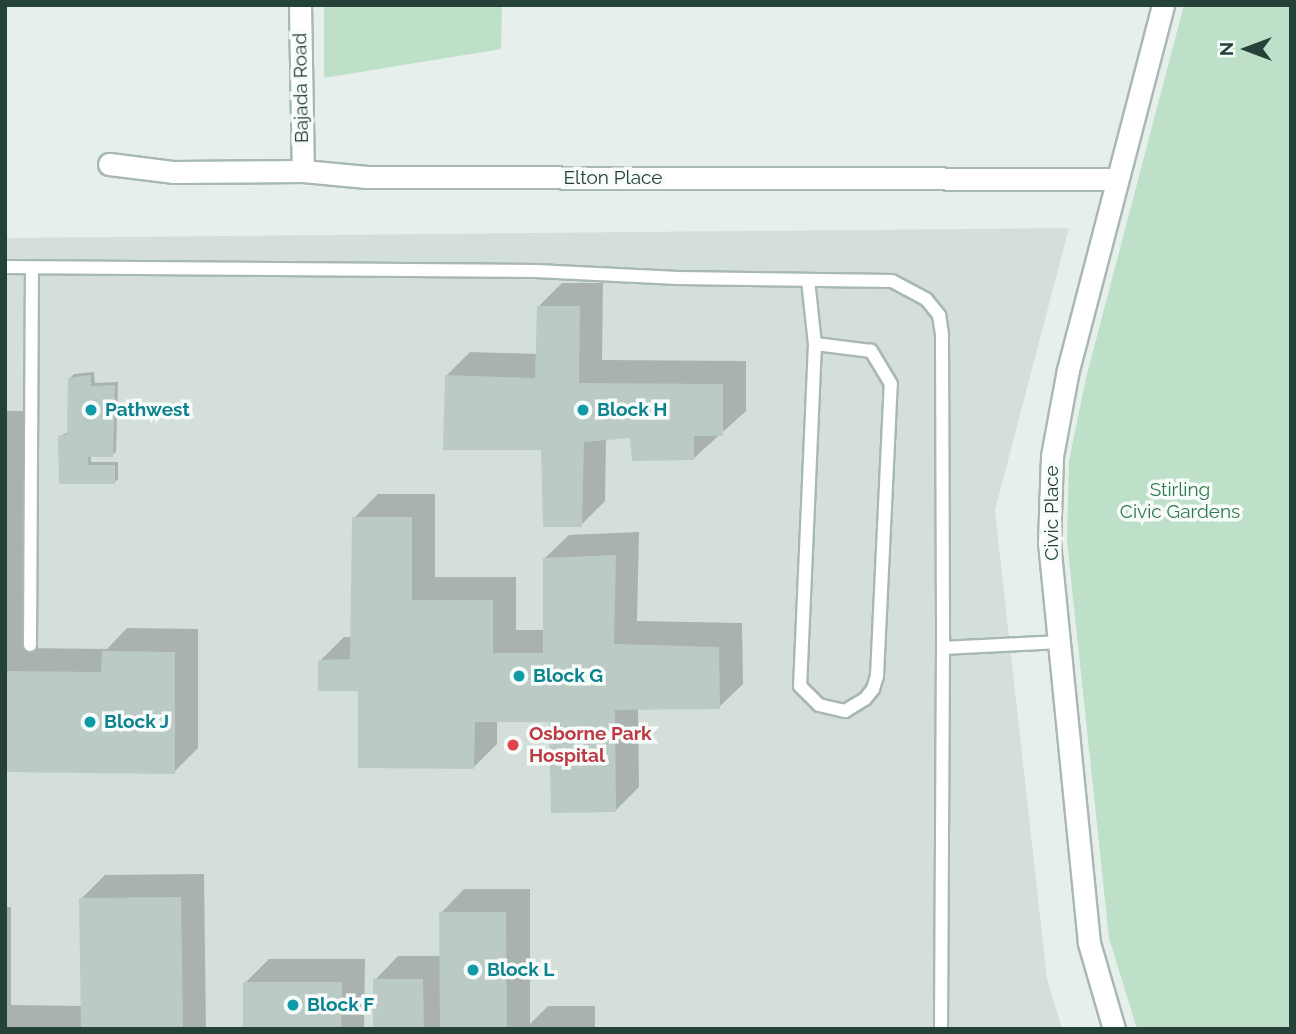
<!DOCTYPE html>
<html>
<head>
<meta charset="utf-8">
<style>
	body { margin:0 }
	#map { position:relative; width:1296px; height:1034px; overflow:hidden; background:#e6efeb; font-family:Raleway,sans-serif }
	div>[style] { position:absolute }
	.built>* { inset:0; background:#d4dfda }
	.green>* { inset:0; background:#bfe0c8 }
	.shadow>* { inset:0; background:#0003 }
	.building>* { inset:0; background:#bbcac4 }
	.roads { filter:drop-shadow(2px 0 #a8b8b2) drop-shadow(-2px 0 #a8b8b2) drop-shadow(0 2px #a8b8b2) drop-shadow(0 -2px #a8b8b2) }
	.service>* { height:12px; margin:-6px; padding:0 6px; transform-origin:6px; border-radius:6px; background:#fff }
	.minor>* { height:21px; margin:-10.5px; padding:0 10.5px; transform-origin:10.5px; border-radius:10.5px; background:#fff }
	.dots>* { width:19px; height:19px; translate:-50% -50%; box-sizing:border-box; border:4px solid #f7fbf9; border-radius:50% }
	span { translate:-50% -50%; white-space:nowrap; text-align:center; line-height:1.15; -webkit-text-stroke:7px #f7fbf9; paint-order:stroke }
	.street-label { font-size:19px; color:#24423a }
	.culture-label { font-size:19px; color:#0d838f; font-weight:700 }
	.left { translate:0 -50%; text-align:left }
	.park-label { font-size:19px; color:#2d7a4b }
	.health-label { font-size:19px; color:#be3a42; font-weight:700 }
	.frame { position:absolute; inset:0; border:7px solid #24423a; pointer-events:none }
	.north { position:absolute; left:1212px; top:14px; width:70px; height:70px; -webkit-text-stroke:5px #f7fbf9; paint-order:stroke; rotate:270deg; font-size:19px; font-weight:700; line-height:28px; text-align:center; color:#24423a }
	.north::after { content:''; display:block; margin:auto; width:24px; height:32px; background:#24423a; clip-path:polygon(50% 0,100% 100%,50% 72%,0 100%) }
</style>
</head>
<body>
<div id="map">
	<div class="built">
		<div style="clip-path:polygon(1069px 228px,995px 510px,1047px 979px,1062px 1029px,5px 1029px,5px 238px)"></div>
	</div>
	<div class="green">
		<div style="clip-path:polygon(324px 5px,502px 5px,501px 49px,324px 78px)"></div>
		<div style="clip-path:polygon(1184px 5px,1291px 5px,1291px 1029px,1137px 1029px,1109px 938px,1067px 541px,1069px 461px,1086px 378px)"></div>
	</div>
	<div class="shadow">
		<div style="clip-path:polygon(562px 283px,603px 283px,602px 360px,746px 361px,746px 411px,694px 458px,631px 436px,606px 438px,605px 501px,581px 525px,543px 449px,446px 376px,470px 352px,538px 354px,539px 306px)"></div>
		<div style="clip-path:polygon(94px 372px,95px 383px,118px 382px,116px 452px,112px 455px,91px 455px,91px 462px,118px 462px,118px 479px,114px 483px,60px 482px,60px 436px,69px 432px,70px 378px,74px 374px)"></div>
		<div style="clip-path:polygon(5px 411px,25px 411px,23px 648px,107px 649px,127px 628px,198px 629px,198px 748px,174px 772px,5px 770px)"></div>
		<div style="clip-path:polygon(378px 494px,435px 494px,435px 577px,516px 577px,516px 630px,545px 630px,545px 558px,569px 535px,639px 532px,637px 621px,742px 623px,743px 684px,719px 707px,638px 708px,639px 787px,615px 811px,551px 720px,497px 720px,497px 744px,473px 768px,320px 661px,344px 637px,352px 637px,354px 518px)"></div>
		<div style="clip-path:polygon(204px 874px,206px 1029px,5px 1029px,5px 907px,11px 907px,11px 1005px,82px 1006px,81px 899px,105px 875px)"></div>
		<div style="clip-path:polygon(464px 889px,530px 889px,530px 1024px,548px 1006px,595px 1006px,595px 1029px,375px 1029px,375px 980px,398px 956px,441px 956px,441px 913px)"></div>
		<div style="clip-path:polygon(269px 959px,365px 959px,364px 1029px,245px 1029px,245px 983px)"></div>
	</div>
	<div class="building">
		<div style="clip-path:polygon(537px 306px,580px 306px,579px 383px,723px 384px,723px 436px,694px 436px,694px 460px,632px 461px,630px 438px,584px 442px,582px 527px,543px 527px,541px 450px,443px 450px,445px 375px,535px 378px)"></div>
		<div style="clip-path:polygon(91px 375px,91px 386px,115px 385px,113px 457px,88px 457px,88px 465px,115px 465px,115px 484px,59px 484px,58px 436px,67px 435px,68px 378px)"></div>
		<div style="clip-path:polygon(352px 517px,412px 517px,412px 600px,493px 600px,493px 653px,543px 653px,543px 558px,616px 555px,614px 644px,719px 647px,720px 709px,615px 710px,616px 812px,551px 813px,549px 722px,475px 722px,474px 769px,358px 768px,358px 691px,318px 691px,318px 660px,350px 659px)"></div>
		<div style="clip-path:polygon(102px 651px,175px 652px,175px 774px,5px 772px,5px 671px,101px 672px)"></div>
		<div style="clip-path:polygon(181px 897px,183px 1029px,81px 1029px,79px 898px)"></div>
		<div style="clip-path:polygon(439px 912px,506px 912px,507px 1029px,440px 1029px)"></div>
		<div style="clip-path:polygon(373px 979px,423px 979px,424px 1029px,373px 1029px)"></div>
		<div style="clip-path:polygon(243px 982px,342px 982px,341px 1029px,243px 1029px)"></div>
	</div>
	<div class="roads">
		<div class="service">
			<div style="left:5px;top:267px;width:531px;rotate:0.43deg"></div>
			<div style="left:536px;top:271px;width:142px;rotate:2.8deg"></div>
			<div style="left:678px;top:278px;width:214px;rotate:0.8deg"></div>
			<div style="left:892px;top:281px;width:38px;rotate:28deg"></div>
			<div style="left:926px;top:299px;width:21px;rotate:51deg"></div>
			<div style="left:939px;top:315px;width:20px;rotate:81deg"></div>
			<div style="left:942px;top:335px;width:313px;rotate:89.8deg"></div>
			<div style="left:943px;top:648px;width:117px;rotate:-2.9deg"></div>
			<div style="left:808px;top:280px;width:64px;rotate:83.8deg"></div>
			<div style="left:815px;top:344px;width:342px;rotate:92.5deg"></div>
			<div style="left:800px;top:686px;width:27px;rotate:45deg"></div>
			<div style="left:819px;top:705px;width:27px;rotate:13deg"></div>
			<div style="left:845px;top:711px;width:23px;rotate:-31deg"></div>
			<div style="left:865px;top:699px;width:13px;rotate:-51deg"></div>
			<div style="left:873px;top:689px;width:14px;rotate:-73deg"></div>
			<div style="left:877px;top:676px;width:292px;rotate:-87.3deg"></div>
			<div style="left:891px;top:384px;width:39px;rotate:-121deg"></div>
			<div style="left:871px;top:351px;width:56px;rotate:-172.9deg"></div>
			<div style="left:30px;top:645px;width:377px;rotate:-89.7deg"></div>
			<div style="left:941px;top:1029px;width:381px;rotate:-89.7deg"></div>
		</div>
		<div class="minor">
			<div style="left:300px;top:5px;width:166px;rotate:89deg"></div>
			<div style="left:109px;top:164px;width:64px;rotate:7.1deg"></div>
			<div style="left:173px;top:172px;width:130px;rotate:-0.4deg"></div>
			<div style="left:303px;top:171px;width:64px;rotate:5.4deg"></div>
			<div style="left:367px;top:177px;width:750px;rotate:0.15deg"></div>
			<div style="left:1114px;top:1029px;width:90px;rotate:-106.2deg"></div>
			<div style="left:1089px;top:943px;width:402px;rotate:-95.7deg"></div>
			<div style="left:1049px;top:543px;width:87px;rotate:-88deg"></div>
			<div style="left:1052px;top:456px;width:87px;rotate:-79.5deg"></div>
			<div style="left:1068px;top:370px;width:377px;rotate:-75.4deg"></div>
		</div>
	</div>
	<div class="dots">
		<div style="left:91px;top:410px;background:#0f9aa8"></div>
		<div style="left:583px;top:410px;background:#0f9aa8"></div>
		<div style="left:519px;top:676px;background:#0f9aa8"></div>
		<div style="left:90px;top:722px;background:#0f9aa8"></div>
		<div style="left:513px;top:745px;background:#e0444e"></div>
		<div style="left:473px;top:970px;background:#0f9aa8"></div>
		<div style="left:293px;top:1005px;background:#0f9aa8"></div>
	</div>
	<div class="street-label">
		<span style="left:301px;top:88px;rotate:-91deg">Bajada Road</span>
		<span style="left:613px;top:178px">Elton Place</span>
		<span style="left:1052px;top:513px;rotate:-90deg">Civic Place</span>
	</div>
	<div class="culture-label">
		<span class="left" style="left:105px;top:410px">Pathwest</span>
		<span class="left" style="left:597px;top:410px">Block H</span>
		<span class="left" style="left:533px;top:676px">Block G</span>
		<span class="left" style="left:104px;top:722px">Block J</span>
		<span class="left" style="left:487px;top:970px">Block L</span>
		<span class="left" style="left:307px;top:1005px">Block F</span>
	</div>
	<div class="park-label">
		<span style="left:1180px;top:501px">Stirling<br>Civic Gardens</span>
	</div>
	<div class="health-label">
		<span class="left" style="left:529px;top:745px">Osborne Park<br>Hospital</span>
	</div>
	<div class="frame"></div>
	<div class="north">N</div>
</div>
</body>
</html>
